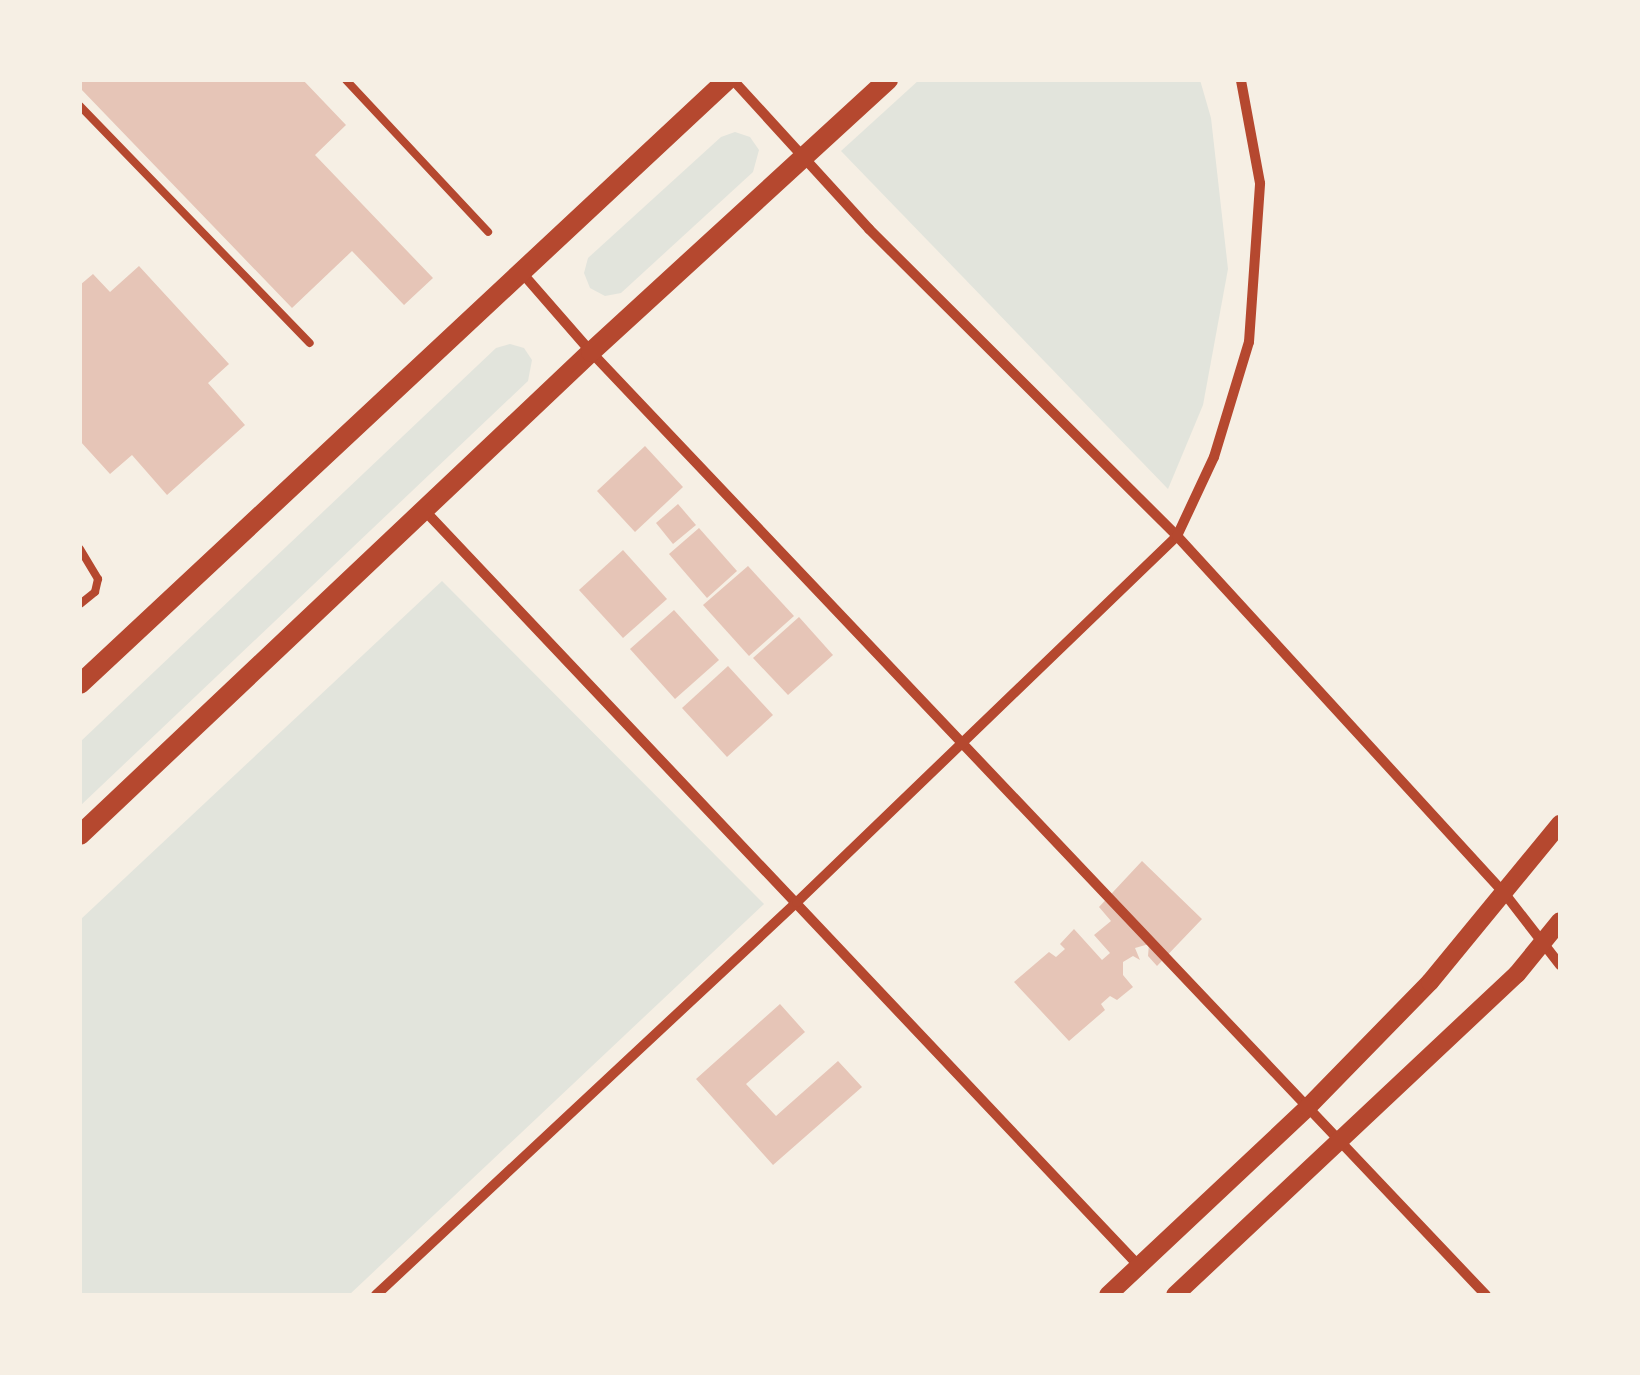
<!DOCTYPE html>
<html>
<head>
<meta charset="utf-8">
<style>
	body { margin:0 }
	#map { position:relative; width:1640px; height:1375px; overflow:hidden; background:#f6efe4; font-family:"Public Sans",sans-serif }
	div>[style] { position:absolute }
	.green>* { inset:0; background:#e2e4dc }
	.building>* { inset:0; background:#e6c5b7 }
	.service>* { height:8px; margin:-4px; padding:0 4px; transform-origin:4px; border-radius:4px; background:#b5482f }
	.minor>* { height:10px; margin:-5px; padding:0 5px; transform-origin:5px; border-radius:5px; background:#b5482f }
	.tertiary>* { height:18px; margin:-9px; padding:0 9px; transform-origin:9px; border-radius:9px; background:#b5482f }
	.secondary>* { height:20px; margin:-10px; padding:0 10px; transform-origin:10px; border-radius:10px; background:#b5482f }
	span { translate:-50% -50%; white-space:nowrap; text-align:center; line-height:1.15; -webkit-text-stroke:10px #f6efe4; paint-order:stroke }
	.frame { position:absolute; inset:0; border:82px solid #f6efe4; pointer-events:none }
</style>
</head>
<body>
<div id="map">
	<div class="green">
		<div style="clip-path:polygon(919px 80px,1200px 80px,1211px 118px,1228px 269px,1203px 405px,1168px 489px,841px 151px)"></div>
		<div style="clip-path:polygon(735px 132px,750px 137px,759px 150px,753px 172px,621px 293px,605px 296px,590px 288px,584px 273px,588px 258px,721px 137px)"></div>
		<div style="clip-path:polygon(510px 344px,524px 348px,532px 360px,528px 381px,80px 806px,80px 742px,496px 348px)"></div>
		<div style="clip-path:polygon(442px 581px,764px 904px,349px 1295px,80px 1295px,80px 920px)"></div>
	</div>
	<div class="building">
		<div style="clip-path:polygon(80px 80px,303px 80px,346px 125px,315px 155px,433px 278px,404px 305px,352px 251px,292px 308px,80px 88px)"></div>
		<div style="clip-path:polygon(139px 266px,229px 364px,208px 383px,245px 425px,167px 495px,132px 455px,110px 474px,80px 441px,80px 285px,93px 274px,110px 292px)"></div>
		<div style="clip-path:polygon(645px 446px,683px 487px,635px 532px,597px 491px)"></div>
		<div style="clip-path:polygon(678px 504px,696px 525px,673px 544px,656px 523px)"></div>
		<div style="clip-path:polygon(699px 528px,737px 571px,707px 598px,669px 554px)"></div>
		<div style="clip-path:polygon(623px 550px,667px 599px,623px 638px,579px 590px)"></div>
		<div style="clip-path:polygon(748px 566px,794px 616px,749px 656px,703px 605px)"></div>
		<div style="clip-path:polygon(674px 610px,719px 660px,675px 699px,630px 649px)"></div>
		<div style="clip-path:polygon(799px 617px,833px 655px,788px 695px,753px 658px)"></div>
		<div style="clip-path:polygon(728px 666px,773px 715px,727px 757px,682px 708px)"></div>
		<div style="clip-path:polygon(1142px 861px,1202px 919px,1157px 966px,1148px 956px,1149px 944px,1135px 948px,1140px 960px,1133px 956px,1123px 962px,1123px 975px,1133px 987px,1117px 1000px,1110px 996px,1101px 1004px,1105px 1010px,1069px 1041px,1014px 982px,1049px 952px,1056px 957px,1065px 949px,1060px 944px,1074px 929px,1102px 960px,1110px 953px,1094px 935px,1111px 921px,1099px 907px)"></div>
		<div style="clip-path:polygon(780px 1004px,805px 1032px,746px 1084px,776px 1116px,838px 1061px,862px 1087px,773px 1165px,696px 1079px)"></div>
	</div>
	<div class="service">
		<div style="left:346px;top:80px;width:208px;rotate:46.9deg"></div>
		<div style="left:80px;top:106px;width:330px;rotate:45.9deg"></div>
		<div style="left:80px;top:549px;width:35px;rotate:59deg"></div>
		<div style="left:98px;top:579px;width:13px;rotate:103deg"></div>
		<div style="left:95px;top:592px;width:19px;rotate:141deg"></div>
	</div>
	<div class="minor">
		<div style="left:733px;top:80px;width:202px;rotate:47.6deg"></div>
		<div style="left:869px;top:229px;width:435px;rotate:44.9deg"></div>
		<div style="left:1177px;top:536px;width:486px;rotate:47.5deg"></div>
		<div style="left:1505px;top:894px;width:90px;rotate:52.2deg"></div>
		<div style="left:523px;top:274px;width:103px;rotate:48.9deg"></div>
		<div style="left:591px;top:352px;width:1300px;rotate:46.5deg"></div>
		<div style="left:426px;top:512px;width:1036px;rotate:46.6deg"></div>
		<div style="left:376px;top:1295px;width:576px;rotate:-43.03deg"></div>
		<div style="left:797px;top:902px;width:528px;rotate:-43.92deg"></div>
		<div style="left:1177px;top:536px;width:87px;rotate:-64.9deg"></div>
		<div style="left:1214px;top:457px;width:120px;rotate:-73.1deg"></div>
		<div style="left:1249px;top:342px;width:159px;rotate:-86deg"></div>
		<div style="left:1260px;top:183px;width:105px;rotate:-100.5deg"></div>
	</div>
	<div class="tertiary">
		<div style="left:1108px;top:1295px;width:274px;rotate:-43.2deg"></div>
		<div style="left:1308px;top:1107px;width:175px;rotate:-45.7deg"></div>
		<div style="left:1430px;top:982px;width:205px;rotate:-50.6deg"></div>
		<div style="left:1175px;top:1295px;width:469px;rotate:-43.2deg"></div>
		<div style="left:1517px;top:974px;width:68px;rotate:-50.9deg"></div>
	</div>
	<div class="secondary">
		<div style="left:80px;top:684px;width:885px;rotate:-43.03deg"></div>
		<div style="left:80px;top:835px;width:703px;rotate:-43.39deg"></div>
		<div style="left:591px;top:352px;width:403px;rotate:-42.5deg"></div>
	</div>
	<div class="frame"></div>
</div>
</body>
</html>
